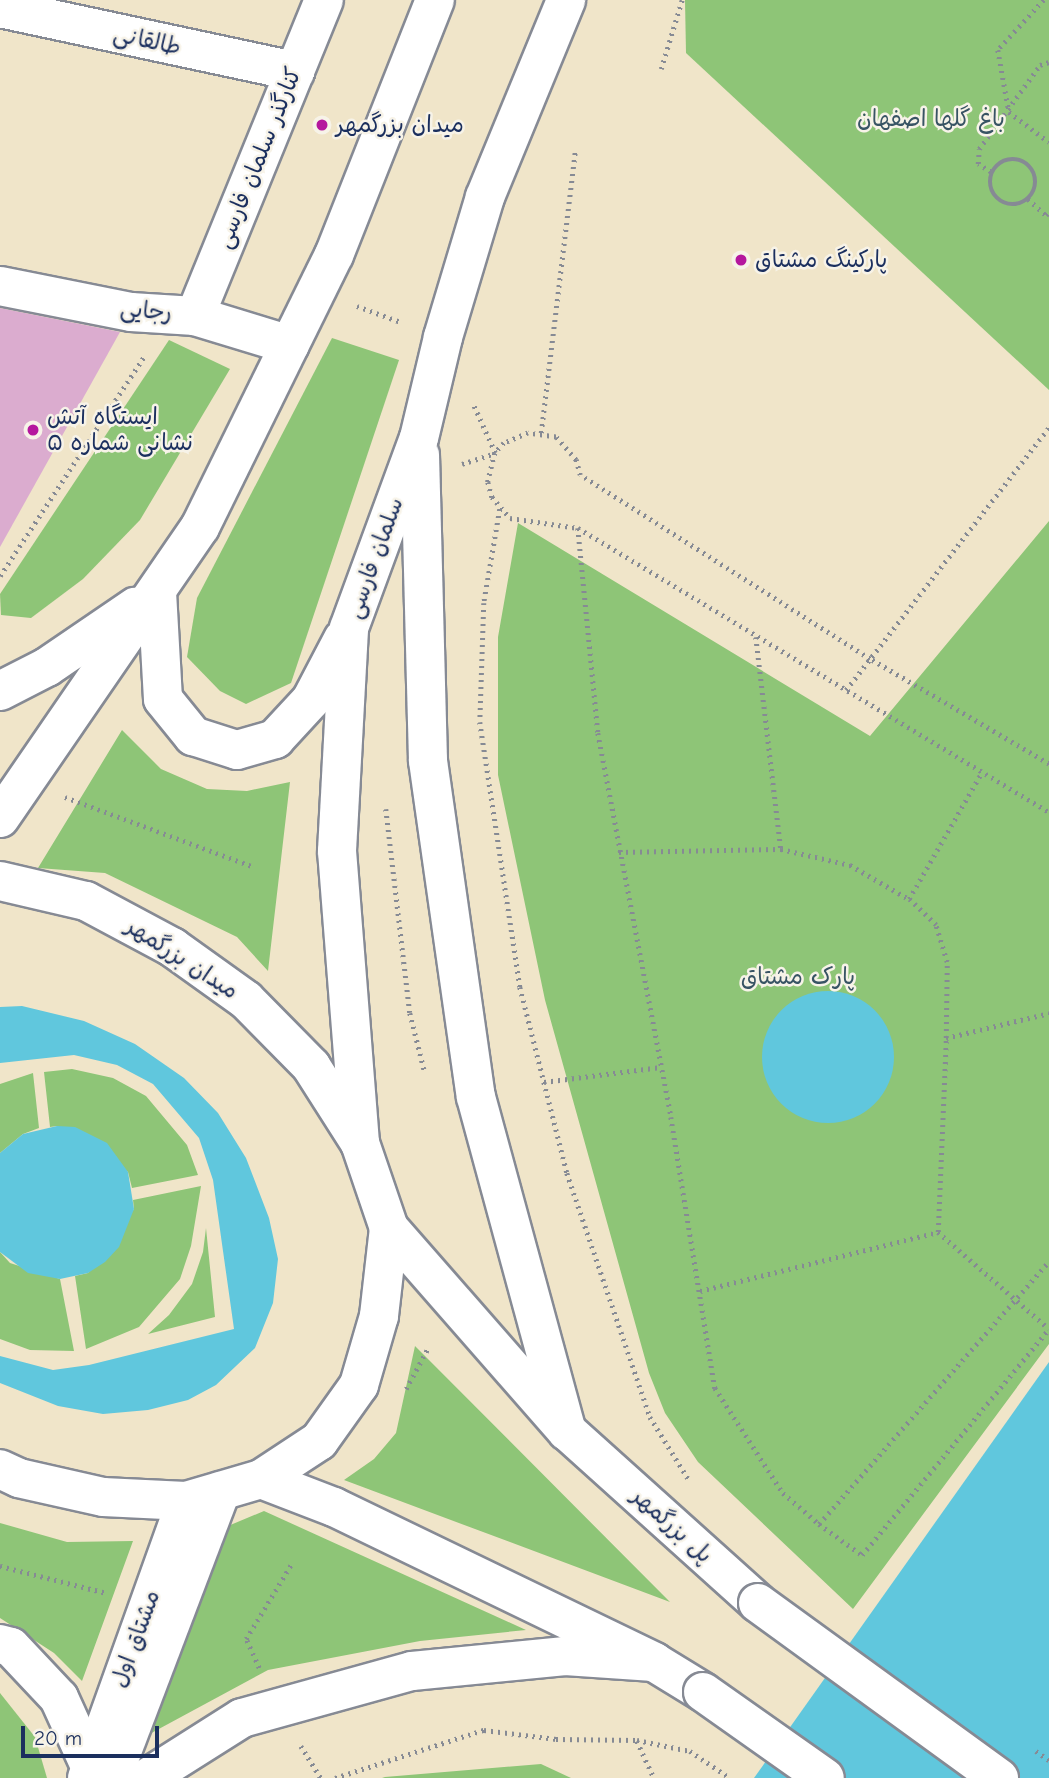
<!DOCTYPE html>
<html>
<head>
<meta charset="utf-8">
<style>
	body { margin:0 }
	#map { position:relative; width:1049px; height:1778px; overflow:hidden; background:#f0e5c9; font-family:"Comic Neue","Playpen Sans Arabic",sans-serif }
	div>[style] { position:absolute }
	.green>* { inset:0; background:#8ec577 }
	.water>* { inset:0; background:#60c7dd }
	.round { border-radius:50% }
	.building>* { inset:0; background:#dbaccf }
	.path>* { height:4.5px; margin-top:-2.25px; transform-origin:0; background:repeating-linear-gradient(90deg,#868a94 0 2px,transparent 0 7px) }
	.path>.ring { margin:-2.25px; padding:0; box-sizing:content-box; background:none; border:4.5px solid #868a94; border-radius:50% }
	.roads { filter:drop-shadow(2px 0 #868a94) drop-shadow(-2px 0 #868a94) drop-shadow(0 2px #868a94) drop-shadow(0 -2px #868a94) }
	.minor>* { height:38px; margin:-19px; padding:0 19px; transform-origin:19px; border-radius:19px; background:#fff }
	.major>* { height:38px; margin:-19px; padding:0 19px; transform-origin:19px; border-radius:19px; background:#fff }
	.path-bridge>* { height:4.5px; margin-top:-2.25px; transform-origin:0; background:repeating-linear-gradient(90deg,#868a94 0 2px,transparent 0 7px) }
	.bridges { filter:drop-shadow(2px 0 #868a94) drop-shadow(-2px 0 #868a94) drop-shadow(0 2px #868a94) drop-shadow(0 -2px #868a94) }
	.major-bridge>* { height:38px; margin:-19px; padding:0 19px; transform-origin:19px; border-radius:19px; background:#fff }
	.dots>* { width:19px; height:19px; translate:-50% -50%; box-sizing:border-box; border:4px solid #f7f3e8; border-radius:50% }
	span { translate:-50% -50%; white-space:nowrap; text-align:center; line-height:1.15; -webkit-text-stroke:5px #f7f3e8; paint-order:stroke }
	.street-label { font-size:23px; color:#1b2f5e }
	.park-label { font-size:23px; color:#385464 }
	.poi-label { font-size:23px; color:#1b2f5e }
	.left { translate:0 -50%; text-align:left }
	.scale { position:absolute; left:21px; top:1726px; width:138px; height:32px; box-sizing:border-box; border:4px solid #1b2f5e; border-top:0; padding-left:9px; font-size:21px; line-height:24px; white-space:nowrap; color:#1b2f5e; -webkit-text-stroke:5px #f7f3e8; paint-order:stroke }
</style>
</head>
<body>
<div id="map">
	<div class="green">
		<div style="clip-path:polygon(685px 0,1049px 0,1049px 390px,686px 53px)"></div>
		<div style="clip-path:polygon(332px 338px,399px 360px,291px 683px,246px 704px,220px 691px,187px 657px,197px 598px)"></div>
		<div style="clip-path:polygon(169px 340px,230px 369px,140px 520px,83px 579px,31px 618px,1px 615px,0 594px)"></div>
		<div style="clip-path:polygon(1049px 521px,1049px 1344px,853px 1609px,698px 1462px,665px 1413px,649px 1373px,545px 1000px,498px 775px,498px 637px,518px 523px,870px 736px)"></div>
		<div style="clip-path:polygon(122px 730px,161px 769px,207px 789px,247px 791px,290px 782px,268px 971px,237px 937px,105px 873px,38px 868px)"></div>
		<div style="clip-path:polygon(72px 1069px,113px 1078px,146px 1096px,187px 1145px,198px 1175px,132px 1188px,128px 1172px,57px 1126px,50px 1127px,44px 1072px)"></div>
		<div style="clip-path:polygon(33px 1073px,39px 1128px,23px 1134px,0 1153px,0 1084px)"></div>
		<div style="clip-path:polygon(201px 1186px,191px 1246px,180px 1279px,139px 1327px,86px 1349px,75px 1276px,88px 1273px,134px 1209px,133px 1200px)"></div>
		<div style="clip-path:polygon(206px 1228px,215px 1317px,148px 1334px,169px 1315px,192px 1284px,203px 1252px)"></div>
		<div style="clip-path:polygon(0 1252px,10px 1263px,60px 1279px,74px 1351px,30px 1350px,0 1339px)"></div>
		<div style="clip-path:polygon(415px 1346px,670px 1602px,344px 1480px,374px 1459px,396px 1433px)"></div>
		<div style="clip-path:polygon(264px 1511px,526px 1630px,420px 1641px,268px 1670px,131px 1744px,204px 1536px)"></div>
		<div style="clip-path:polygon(0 1523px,67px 1542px,133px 1541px,82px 1681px,54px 1653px,0 1618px)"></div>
		<div style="clip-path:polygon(0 1693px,35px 1737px,47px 1778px,0 1778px)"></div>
		<div style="clip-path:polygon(541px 1764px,571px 1778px,382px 1778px,385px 1777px)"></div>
	</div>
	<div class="water">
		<div class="round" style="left:762px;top:991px;width:132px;height:132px"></div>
		<div style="clip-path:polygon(22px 1006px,84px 1021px,135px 1044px,184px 1078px,218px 1113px,246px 1158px,269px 1218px,278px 1259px,273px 1303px,255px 1348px,216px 1385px,188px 1400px,148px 1410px,103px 1414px,58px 1406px,0 1383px,0 1356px,53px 1370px,89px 1365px,234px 1329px,213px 1180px,199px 1138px,153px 1084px,117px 1065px,74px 1055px,0 1063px,0 1007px)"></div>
		<div style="clip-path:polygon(57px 1126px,75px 1127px,107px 1143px,128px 1172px,134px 1209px,119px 1247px,105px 1262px,88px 1273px,60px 1279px,28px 1273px,0 1252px,0 1153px,23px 1134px)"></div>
		<div style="clip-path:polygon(1049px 1362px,1049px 1778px,754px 1778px)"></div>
	</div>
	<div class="building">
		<div style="clip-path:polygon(0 308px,120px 332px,0 547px)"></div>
	</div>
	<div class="path">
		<div style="left:1044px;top:0;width:68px;rotate:132.6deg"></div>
		<div style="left:998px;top:50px;width:63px;rotate:79.9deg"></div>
		<div style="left:1009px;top:112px;width:50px;rotate:36.9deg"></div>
		<div style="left:661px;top:69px;width:72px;rotate:-73.1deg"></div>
		<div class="ring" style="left:990px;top:159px;width:41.5px;height:41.5px"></div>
		<div style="left:991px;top:172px;width:15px;rotate:-148deg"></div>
		<div style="left:978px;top:164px;width:15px;rotate:-86deg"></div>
		<div style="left:979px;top:149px;width:104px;rotate:-54deg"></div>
		<div style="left:1040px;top:65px;width:9px;rotate:-18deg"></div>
		<div style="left:1028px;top:199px;width:24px;rotate:42deg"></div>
		<div style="left:1046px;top:215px;width:4px;rotate:-45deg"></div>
		<div style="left:357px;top:306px;width:47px;rotate:20deg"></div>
		<div style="left:541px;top:433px;width:285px;rotate:-83.1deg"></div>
		<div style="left:462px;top:464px;width:35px;rotate:-18deg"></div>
		<div style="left:495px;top:453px;width:54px;rotate:-114.2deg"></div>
		<div style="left:500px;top:509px;width:95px;rotate:99.7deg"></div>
		<div style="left:484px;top:603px;width:119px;rotate:91.9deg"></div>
		<div style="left:480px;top:722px;width:268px;rotate:81.4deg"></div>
		<div style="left:520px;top:987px;width:192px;rotate:75.8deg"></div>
		<div style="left:567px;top:1173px;width:258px;rotate:71.2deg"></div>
		<div style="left:650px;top:1417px;width:74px;rotate:58.2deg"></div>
		<div style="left:578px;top:528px;width:206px;rotate:84.4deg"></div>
		<div style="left:598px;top:733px;width:391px;rotate:79.2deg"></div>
		<div style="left:671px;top:1117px;width:275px;rotate:80.8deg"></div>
		<div style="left:715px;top:1388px;width:125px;rotate:57.1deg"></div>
		<div style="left:783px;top:1493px;width:48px;rotate:40.7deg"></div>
		<div style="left:819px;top:1524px;width:349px;rotate:-48.8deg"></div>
		<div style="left:0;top:576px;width:261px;rotate:-56.7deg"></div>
		<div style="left:756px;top:637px;width:213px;rotate:83.3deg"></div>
		<div style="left:781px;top:849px;width:71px;rotate:13.1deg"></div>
		<div style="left:850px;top:865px;width:68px;rotate:30deg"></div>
		<div style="left:846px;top:690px;width:332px;rotate:-52.3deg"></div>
		<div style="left:1049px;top:764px;width:208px;rotate:-149.6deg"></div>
		<div style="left:870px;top:659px;width:343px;rotate:-147.6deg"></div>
		<div style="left:580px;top:475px;width:16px;rotate:-105deg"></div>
		<div style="left:576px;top:460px;width:30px;rotate:-131deg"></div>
		<div style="left:556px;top:437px;width:28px;rotate:-172deg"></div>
		<div style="left:528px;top:433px;width:26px;rotate:157deg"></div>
		<div style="left:504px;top:443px;width:13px;rotate:132deg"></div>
		<div style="left:495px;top:453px;width:30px;rotate:104deg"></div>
		<div style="left:488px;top:482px;width:16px;rotate:75deg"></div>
		<div style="left:492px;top:497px;width:28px;rotate:49deg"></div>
		<div style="left:510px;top:518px;width:69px;rotate:8.4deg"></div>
		<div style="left:578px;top:528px;width:550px;rotate:31.09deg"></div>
		<div style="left:65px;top:797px;width:199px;rotate:20.3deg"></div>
		<div style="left:386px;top:809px;width:205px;rotate:83.3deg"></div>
		<div style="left:410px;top:1013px;width:62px;rotate:76deg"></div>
		<div style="left:619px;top:852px;width:162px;rotate:-1.1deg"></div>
		<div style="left:946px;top:1038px;width:76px;rotate:-89.2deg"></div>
		<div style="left:947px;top:962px;width:39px;rotate:-107deg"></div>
		<div style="left:936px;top:925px;width:37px;rotate:-136deg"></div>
		<div style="left:909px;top:899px;width:146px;rotate:-60.1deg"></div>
		<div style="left:544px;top:1082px;width:118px;rotate:-7.3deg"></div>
		<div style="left:938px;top:1232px;width:194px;rotate:-87.6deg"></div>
		<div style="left:946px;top:1038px;width:106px;rotate:-13.6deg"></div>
		<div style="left:700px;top:1291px;width:245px;rotate:-13.9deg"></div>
		<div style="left:938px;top:1232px;width:147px;rotate:41.1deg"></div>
		<div style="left:406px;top:1389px;width:47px;rotate:-61.8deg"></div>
		<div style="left:819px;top:1524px;width:53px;rotate:35.8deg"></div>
		<div style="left:862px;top:1555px;width:292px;rotate:-50.4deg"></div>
		<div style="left:0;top:1566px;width:110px;rotate:14.2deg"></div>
		<div style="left:259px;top:1668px;width:32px;rotate:-114deg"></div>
		<div style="left:246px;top:1639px;width:89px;rotate:-58.8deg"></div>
		<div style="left:637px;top:1741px;width:41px;rotate:65.3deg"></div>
		<div style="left:301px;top:1746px;width:38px;rotate:58deg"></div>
		<div style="left:335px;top:1778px;width:157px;rotate:-17.9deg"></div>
		<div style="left:484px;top:1730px;width:73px;rotate:7.1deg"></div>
		<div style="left:556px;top:1739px;width:81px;rotate:0.7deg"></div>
		<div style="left:637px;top:1740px;width:54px;rotate:11.7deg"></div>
	</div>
	<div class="roads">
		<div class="minor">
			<div style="left:0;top:8px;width:302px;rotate:12.1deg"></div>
			<div style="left:0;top:286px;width:134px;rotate:11.2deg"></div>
			<div style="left:131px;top:312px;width:64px;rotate:3.6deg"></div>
			<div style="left:195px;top:316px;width:99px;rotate:17deg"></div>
			<div style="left:195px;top:316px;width:341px;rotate:-67.8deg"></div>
			<div style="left:112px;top:1778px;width:307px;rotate:-69.2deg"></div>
		</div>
		<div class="major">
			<div style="left:420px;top:455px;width:306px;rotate:88.5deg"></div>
			<div style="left:428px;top:761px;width:339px;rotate:81.9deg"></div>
			<div style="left:476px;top:1097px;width:346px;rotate:74.8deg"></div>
			<div style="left:157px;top:592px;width:107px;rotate:86.8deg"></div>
			<div style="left:163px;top:699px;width:48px;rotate:51deg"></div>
			<div style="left:193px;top:736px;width:46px;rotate:17.7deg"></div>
			<div style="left:237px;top:750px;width:40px;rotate:-16deg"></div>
			<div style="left:275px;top:739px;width:53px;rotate:-47.3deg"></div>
			<div style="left:311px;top:700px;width:69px;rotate:-62.3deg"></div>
			<div style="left:0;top:691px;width:53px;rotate:-27.1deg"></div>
			<div style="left:47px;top:667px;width:107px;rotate:-34.3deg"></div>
			<div style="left:0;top:818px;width:353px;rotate:-55.5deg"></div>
			<div style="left:200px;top:527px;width:303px;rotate:-63.8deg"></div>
			<div style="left:334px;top:255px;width:274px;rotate:-68.4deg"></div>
			<div style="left:0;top:881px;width:88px;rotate:13.1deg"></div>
			<div style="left:86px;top:901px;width:98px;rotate:28.1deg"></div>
			<div style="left:172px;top:947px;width:91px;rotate:35.6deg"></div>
			<div style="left:246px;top:1000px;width:93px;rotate:45.4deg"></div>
			<div style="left:311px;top:1066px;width:91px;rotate:57.5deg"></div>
			<div style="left:360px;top:1143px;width:90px;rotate:71.2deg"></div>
			<div style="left:389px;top:1228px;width:89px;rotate:96.5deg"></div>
			<div style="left:379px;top:1316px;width:72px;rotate:106.2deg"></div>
			<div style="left:359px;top:1385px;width:69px;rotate:125.5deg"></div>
			<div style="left:319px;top:1441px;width:69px;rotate:146.8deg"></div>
			<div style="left:261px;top:1479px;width:78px;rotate:163.7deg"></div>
			<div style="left:186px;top:1501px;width:83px;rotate:-177.2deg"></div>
			<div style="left:103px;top:1497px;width:86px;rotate:-167.3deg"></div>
			<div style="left:19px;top:1478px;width:21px;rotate:-155deg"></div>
			<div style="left:360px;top:1143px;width:293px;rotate:-94.5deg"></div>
			<div style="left:337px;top:851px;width:223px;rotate:-86.9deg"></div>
			<div style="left:349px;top:628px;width:202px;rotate:-69.8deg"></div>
			<div style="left:419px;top:438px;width:104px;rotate:-76.6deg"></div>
			<div style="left:443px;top:337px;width:146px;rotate:-73.3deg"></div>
			<div style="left:485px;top:197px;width:213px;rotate:-67.6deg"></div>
			<div style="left:389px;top:1228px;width:270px;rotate:48.8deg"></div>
			<div style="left:567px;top:1431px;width:257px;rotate:42deg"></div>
			<div style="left:261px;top:1479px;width:78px;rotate:21deg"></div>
			<div style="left:334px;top:1507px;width:356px;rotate:25.8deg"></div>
			<div style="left:654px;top:1662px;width:57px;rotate:31.5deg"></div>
			<div style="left:0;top:1644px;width:11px;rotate:15deg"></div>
			<div style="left:11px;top:1647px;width:70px;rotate:46.7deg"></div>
			<div style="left:59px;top:1698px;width:75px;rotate:65.5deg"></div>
			<div style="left:87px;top:1778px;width:294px;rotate:-70.3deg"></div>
			<div style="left:147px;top:1778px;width:112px;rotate:-32.3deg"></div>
			<div style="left:242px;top:1718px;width:176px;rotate:-15.5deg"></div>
			<div style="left:412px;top:1671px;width:154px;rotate:-5.6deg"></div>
			<div style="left:565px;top:1656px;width:89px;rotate:3.9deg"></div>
		</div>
	</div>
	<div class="path-bridge">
		<div style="left:690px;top:1751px;width:48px;rotate:34deg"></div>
		<div style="left:1036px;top:1751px;width:16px;rotate:35deg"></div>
	</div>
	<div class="bridges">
		<div class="major-bridge">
			<div style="left:758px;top:1603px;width:298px;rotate:36deg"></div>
			<div style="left:703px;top:1692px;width:149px;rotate:35.2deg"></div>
		</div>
	</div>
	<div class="dots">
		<div style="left:322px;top:125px;background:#b5179e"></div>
		<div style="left:741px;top:260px;background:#b5179e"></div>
		<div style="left:33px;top:430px;background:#b5179e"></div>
	</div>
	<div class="street-label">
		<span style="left:147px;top:41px;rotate:12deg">طالقانی</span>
		<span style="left:259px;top:158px;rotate:-68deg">کنارگذر سلمان فارسی</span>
		<span style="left:146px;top:311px;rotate:5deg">رجایی</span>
		<span style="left:375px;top:558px;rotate:-70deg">سلمان فارسی</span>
		<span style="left:182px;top:959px;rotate:33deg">میدان بزرگمهر</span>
		<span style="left:672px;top:1526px;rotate:42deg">پل بزرگمهر</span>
		<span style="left:136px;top:1639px;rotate:-70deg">مشتاق اول</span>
	</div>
	<div class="park-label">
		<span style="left:931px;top:119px">باغ گلها اصفهان</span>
		<span style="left:798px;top:977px">پارک مشتاق</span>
	</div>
	<div class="poi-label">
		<span class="left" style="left:336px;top:125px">میدان بزرگمهر</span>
		<span class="left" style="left:755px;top:260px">پارکینگ مشتاق</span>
		<span class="left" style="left:47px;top:430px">ایستگاه آتش<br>نشانی شماره ۵</span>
	</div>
	<div class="scale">20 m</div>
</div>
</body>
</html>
